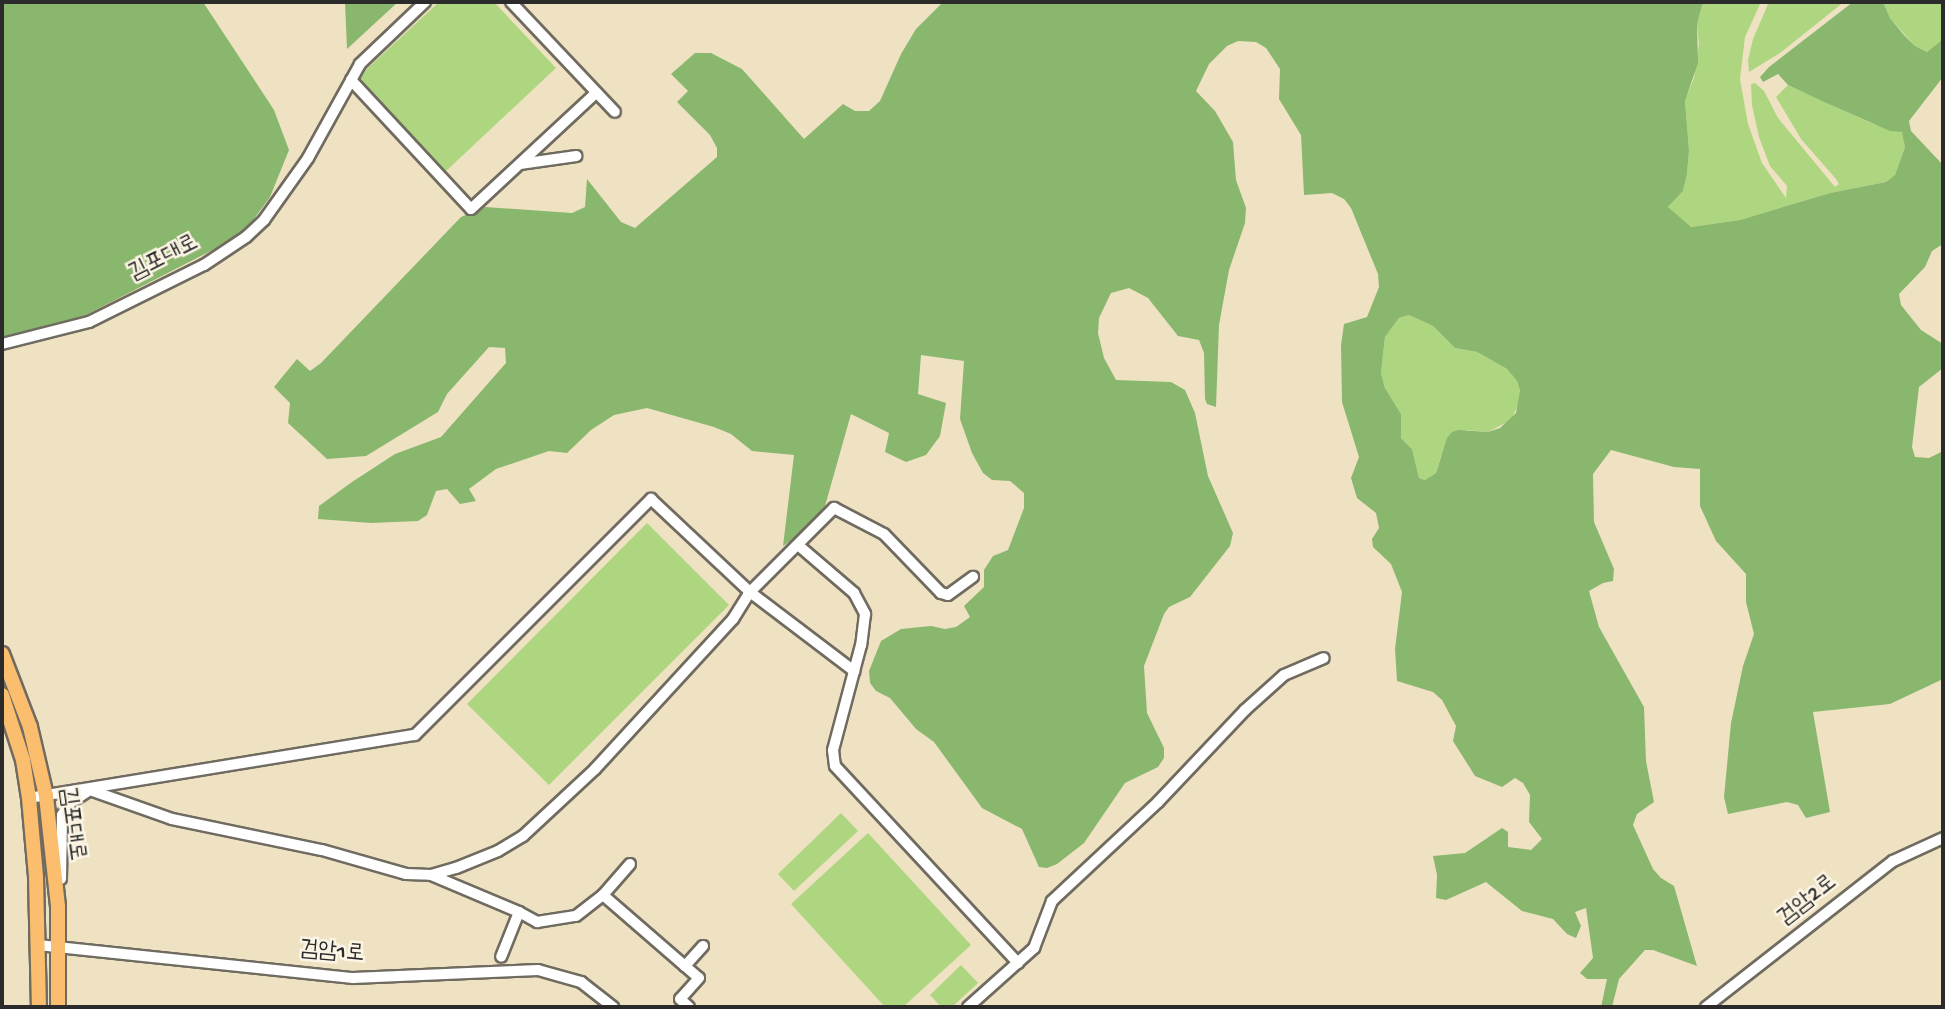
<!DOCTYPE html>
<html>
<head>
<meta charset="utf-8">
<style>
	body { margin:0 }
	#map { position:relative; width:1945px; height:1009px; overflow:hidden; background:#efe2c2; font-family:"Gochi Hand","Poor Story",sans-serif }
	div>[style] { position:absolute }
	.green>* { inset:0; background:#aed680 }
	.forest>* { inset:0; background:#8ab76e }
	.roads { filter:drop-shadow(2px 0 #706b60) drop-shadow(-2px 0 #706b60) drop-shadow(0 2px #706b60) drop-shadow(0 -2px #706b60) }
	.minor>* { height:10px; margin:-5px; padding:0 5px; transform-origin:5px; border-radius:5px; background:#fff }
	.major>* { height:14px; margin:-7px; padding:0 7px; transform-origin:7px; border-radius:7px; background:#fbbd6e }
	span { translate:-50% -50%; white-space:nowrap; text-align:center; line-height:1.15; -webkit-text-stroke:5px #fcf5e5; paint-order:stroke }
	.street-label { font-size:23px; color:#2b2b2b }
	.frame { position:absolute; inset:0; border:4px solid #2b2b2b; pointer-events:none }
</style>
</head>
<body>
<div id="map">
	<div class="green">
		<div style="clip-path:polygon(439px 2px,494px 2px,556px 68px,445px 172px,357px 78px)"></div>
		<div style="clip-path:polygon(1703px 2px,1761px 2px,1745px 37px,1740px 79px,1748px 124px,1762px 163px,1786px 198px,1787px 186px,1770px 166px,1759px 137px,1752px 105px,1751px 84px,1755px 83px,1764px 91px,1778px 118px,1835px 187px,1839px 184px,1836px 179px,1801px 139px,1776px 97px,1788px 85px,1871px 123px,1903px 132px,1905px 147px,1895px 175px,1886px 182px,1830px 193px,1740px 220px,1691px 227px,1681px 222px,1668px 207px,1683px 191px,1687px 174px,1689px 150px,1685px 100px,1694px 78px,1699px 44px,1697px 24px)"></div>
		<div style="clip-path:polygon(1769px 2px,1844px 2px,1780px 53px,1749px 72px,1748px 60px,1753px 39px)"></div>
		<div style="clip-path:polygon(1883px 2px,1943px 2px,1943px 39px,1927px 52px,1915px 46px,1890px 18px)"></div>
		<div style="clip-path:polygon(1409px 315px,1433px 326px,1455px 348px,1477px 352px,1507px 369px,1517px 381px,1520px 392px,1520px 401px,1511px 420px,1488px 432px,1466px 430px,1441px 456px,1436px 473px,1425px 480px,1419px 478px,1412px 449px,1401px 438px,1401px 414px,1385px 388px,1381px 373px,1385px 337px,1399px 318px)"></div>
		<div style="clip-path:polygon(647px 523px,729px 605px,549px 785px,467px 704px)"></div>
		<div style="clip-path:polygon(841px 813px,858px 831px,794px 891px,778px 874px)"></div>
		<div style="clip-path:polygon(868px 833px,971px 945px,903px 1007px,885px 1007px,791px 904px)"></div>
		<div style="clip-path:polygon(961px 965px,978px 983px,952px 1007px,941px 1007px,930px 995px)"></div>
	</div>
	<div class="forest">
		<div style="clip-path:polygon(2px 2px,203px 2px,274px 110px,289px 150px,270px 197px,251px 223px,234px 239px,74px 321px,2px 339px)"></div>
		<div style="clip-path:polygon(345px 2px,398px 2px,347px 49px)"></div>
		<div style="clip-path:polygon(evenodd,943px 2px,1703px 2px,1697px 24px,1698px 63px,1685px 101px,1689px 150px,1687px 174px,1683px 191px,1668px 207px,1691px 227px,1740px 220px,1830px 193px,1886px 182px,1895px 175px,1905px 147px,1902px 132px,1890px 131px,1822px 101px,1788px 85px,1778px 74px,1763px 82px,1760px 77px,1769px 67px,1853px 2px,1883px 2px,1890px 18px,1904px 35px,1915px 46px,1927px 52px,1943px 39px,1943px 77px,1909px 121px,1911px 131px,1943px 165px,1943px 244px,1932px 251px,1925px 267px,1899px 294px,1901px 305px,1921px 330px,1943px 344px,1943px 368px,1919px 387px,1912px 447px,1915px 457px,1929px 458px,1943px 451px,1943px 679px,1890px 704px,1813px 712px,1830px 812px,1806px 818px,1798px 805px,1787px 802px,1728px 814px,1724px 797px,1731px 723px,1743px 666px,1754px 634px,1746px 602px,1746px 574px,1716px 541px,1700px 506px,1700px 469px,1674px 467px,1611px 450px,1593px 474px,1594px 522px,1614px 569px,1613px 581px,1603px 583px,1589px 591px,1599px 627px,1644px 707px,1646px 761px,1654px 802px,1637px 814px,1633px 825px,1653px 869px,1661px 878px,1674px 886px,1697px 966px,1653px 950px,1645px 950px,1619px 979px,1612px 1007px,1601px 1007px,1607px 979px,1587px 979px,1580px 973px,1593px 958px,1586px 908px,1575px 912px,1581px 926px,1576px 938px,1567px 934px,1553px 919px,1522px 911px,1486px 882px,1446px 900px,1436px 898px,1437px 875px,1433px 856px,1465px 853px,1502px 828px,1508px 832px,1508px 847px,1531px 850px,1542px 839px,1529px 822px,1530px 795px,1523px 783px,1515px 778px,1502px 787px,1475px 776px,1453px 741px,1456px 726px,1442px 700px,1433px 692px,1397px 681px,1395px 649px,1402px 592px,1391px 564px,1373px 547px,1372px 539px,1379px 528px,1376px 513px,1357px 498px,1351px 478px,1359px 457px,1342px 402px,1341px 345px,1344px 324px,1367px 317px,1379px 287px,1378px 274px,1351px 208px,1344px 199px,1332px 193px,1304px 195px,1301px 135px,1279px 99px,1280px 69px,1266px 48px,1256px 42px,1238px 41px,1227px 46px,1209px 64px,1196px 91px,1215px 111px,1233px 142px,1236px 180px,1246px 208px,1245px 223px,1229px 270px,1219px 325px,1216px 407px,1207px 404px,1205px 399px,1204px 353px,1199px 340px,1178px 336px,1148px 298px,1129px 288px,1111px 293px,1099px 318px,1098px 333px,1104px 358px,1116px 380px,1171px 382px,1185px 390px,1195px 413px,1208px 476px,1233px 533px,1230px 546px,1190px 597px,1169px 607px,1164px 614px,1144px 666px,1147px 713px,1164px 748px,1164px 758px,1158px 767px,1125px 783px,1084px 843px,1057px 864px,1047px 868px,1039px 867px,1022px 829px,982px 808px,934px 742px,916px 729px,890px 698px,876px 691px,870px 683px,869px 671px,881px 641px,901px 629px,931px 626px,945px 629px,956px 627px,970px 617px,964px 606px,984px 587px,984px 570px,993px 556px,1008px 550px,1024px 508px,1024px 493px,1010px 481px,992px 480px,983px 473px,972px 453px,960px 419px,964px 361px,921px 355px,918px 394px,946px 403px,940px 436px,926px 455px,906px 462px,885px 452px,889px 433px,851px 414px,825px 506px,806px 530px,783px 546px,794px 455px,752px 451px,731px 434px,714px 427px,647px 408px,614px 415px,591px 430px,567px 453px,549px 451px,496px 469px,469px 489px,476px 501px,460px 504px,447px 489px,436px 491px,427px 515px,418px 521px,371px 523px,318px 519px,319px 506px,352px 482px,395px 454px,441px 437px,506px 363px,505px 348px,489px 347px,447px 394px,438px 412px,366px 456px,327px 459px,288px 423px,290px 403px,274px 387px,297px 359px,310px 371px,321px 363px,461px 217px,485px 207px,572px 213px,585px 207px,587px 179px,621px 222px,635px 228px,717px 157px,717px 148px,710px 135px,677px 102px,688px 91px,671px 74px,695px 53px,711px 53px,742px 69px,804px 139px,843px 104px,855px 111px,869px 111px,880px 101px,901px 54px,916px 29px,943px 2px,1409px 315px,1433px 326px,1455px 348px,1477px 352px,1507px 369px,1517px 381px,1520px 391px,1516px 413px,1500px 428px,1488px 432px,1459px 430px,1452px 432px,1447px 438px,1436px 473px,1425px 480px,1419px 478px,1412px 449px,1401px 438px,1401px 414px,1385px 388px,1381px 373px,1385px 337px,1399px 318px,1409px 315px)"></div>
	</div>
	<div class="roads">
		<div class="minor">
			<div style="left:511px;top:2px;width:151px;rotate:46.6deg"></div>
			<div style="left:351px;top:80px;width:176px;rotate:47.1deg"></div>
			<div style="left:471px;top:209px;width:171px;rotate:-42.9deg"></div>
			<div style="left:520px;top:164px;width:57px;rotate:-8.1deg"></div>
			<div style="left:2px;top:344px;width:90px;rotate:-14.2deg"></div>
			<div style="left:89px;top:322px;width:128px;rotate:-26.4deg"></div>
			<div style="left:204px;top:265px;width:50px;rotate:-33.7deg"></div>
			<div style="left:246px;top:237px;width:25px;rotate:-43deg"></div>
			<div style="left:264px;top:220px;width:76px;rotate:-54.6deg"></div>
			<div style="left:308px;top:158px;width:107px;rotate:-61deg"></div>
			<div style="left:360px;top:64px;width:90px;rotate:-43.6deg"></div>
			<div style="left:798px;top:545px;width:74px;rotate:40.6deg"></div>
			<div style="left:854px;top:593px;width:24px;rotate:62deg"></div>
			<div style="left:865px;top:614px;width:31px;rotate:97deg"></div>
			<div style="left:861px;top:645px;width:109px;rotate:104.9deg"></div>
			<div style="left:833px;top:750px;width:16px;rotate:83deg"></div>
			<div style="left:835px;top:766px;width:269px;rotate:47.1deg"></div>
			<div style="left:29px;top:798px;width:391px;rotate:-9.3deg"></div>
			<div style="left:415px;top:735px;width:334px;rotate:-45deg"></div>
			<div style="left:651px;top:499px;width:136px;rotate:43.2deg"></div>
			<div style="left:750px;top:592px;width:131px;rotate:37.2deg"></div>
			<div style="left:431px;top:875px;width:95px;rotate:22.8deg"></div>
			<div style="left:519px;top:912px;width:48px;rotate:111.8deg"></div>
			<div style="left:61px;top:879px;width:64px;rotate:-89.1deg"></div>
			<div style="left:62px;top:815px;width:14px;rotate:-56deg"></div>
			<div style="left:70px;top:803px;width:24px;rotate:-33deg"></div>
			<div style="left:90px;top:790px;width:87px;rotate:19.5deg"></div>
			<div style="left:172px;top:819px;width:153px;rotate:11.7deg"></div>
			<div style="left:322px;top:850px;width:87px;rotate:15.9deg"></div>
			<div style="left:406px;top:874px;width:25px;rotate:2deg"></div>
			<div style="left:431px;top:875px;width:26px;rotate:-16deg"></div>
			<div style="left:456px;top:868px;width:45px;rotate:-22deg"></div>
			<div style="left:498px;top:851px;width:29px;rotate:-31deg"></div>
			<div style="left:523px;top:836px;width:98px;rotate:-42.9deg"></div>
			<div style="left:595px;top:769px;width:204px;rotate:-47.4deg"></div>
			<div style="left:733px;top:619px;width:32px;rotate:-58deg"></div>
			<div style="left:750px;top:592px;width:119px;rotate:-45deg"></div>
			<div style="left:834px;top:508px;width:56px;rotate:27.5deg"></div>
			<div style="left:884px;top:534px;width:82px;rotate:46deg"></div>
			<div style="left:941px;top:593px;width:7px;rotate:16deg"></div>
			<div style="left:948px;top:595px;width:31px;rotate:-36deg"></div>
			<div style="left:603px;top:895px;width:108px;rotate:40.9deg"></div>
			<div style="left:685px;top:966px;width:27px;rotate:-48deg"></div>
			<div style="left:519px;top:912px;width:21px;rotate:29deg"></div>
			<div style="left:537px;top:922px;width:39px;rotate:-9deg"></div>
			<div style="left:576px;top:916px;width:34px;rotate:-38deg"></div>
			<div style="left:603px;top:895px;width:41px;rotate:-48.9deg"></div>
			<div style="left:38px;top:945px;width:317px;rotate:6deg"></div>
			<div style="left:353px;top:978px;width:185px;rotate:-2.5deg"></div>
			<div style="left:538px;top:970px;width:45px;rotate:15.6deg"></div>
			<div style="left:581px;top:982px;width:41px;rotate:38deg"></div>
			<div style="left:685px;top:966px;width:18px;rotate:41deg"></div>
			<div style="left:699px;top:978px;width:28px;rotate:132deg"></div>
			<div style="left:680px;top:999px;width:12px;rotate:42deg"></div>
			<div style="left:968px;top:1007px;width:89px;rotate:-41.8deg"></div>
			<div style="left:1034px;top:948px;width:50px;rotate:-69deg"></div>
			<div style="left:1052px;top:901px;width:145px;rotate:-43deg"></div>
			<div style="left:1158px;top:802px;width:127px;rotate:-46.6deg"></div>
			<div style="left:1245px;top:710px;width:52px;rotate:-41.9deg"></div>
			<div style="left:1284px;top:675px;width:43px;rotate:-23deg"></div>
			<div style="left:1706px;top:1007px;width:237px;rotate:-38deg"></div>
			<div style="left:1893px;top:861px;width:55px;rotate:-24.7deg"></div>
		</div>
		<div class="major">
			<div style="left:2px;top:654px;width:78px;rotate:69deg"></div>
			<div style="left:30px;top:727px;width:71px;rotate:76.9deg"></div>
			<div style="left:46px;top:796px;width:112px;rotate:83.8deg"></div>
			<div style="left:58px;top:907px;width:100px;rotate:90deg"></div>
			<div style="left:2px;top:695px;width:68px;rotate:72.1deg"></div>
			<div style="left:23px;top:760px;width:38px;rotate:81deg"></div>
			<div style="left:29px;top:798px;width:79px;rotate:84.9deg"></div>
			<div style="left:36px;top:877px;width:130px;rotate:88.7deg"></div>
		</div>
	</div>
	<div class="street-label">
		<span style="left:164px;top:259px;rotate:-27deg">김포대로</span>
		<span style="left:71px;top:824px;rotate:82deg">김포대로</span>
		<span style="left:1808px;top:901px;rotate:-38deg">검암2로</span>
		<span style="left:332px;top:953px;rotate:5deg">검암1로</span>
	</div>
	<div class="frame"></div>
</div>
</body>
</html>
